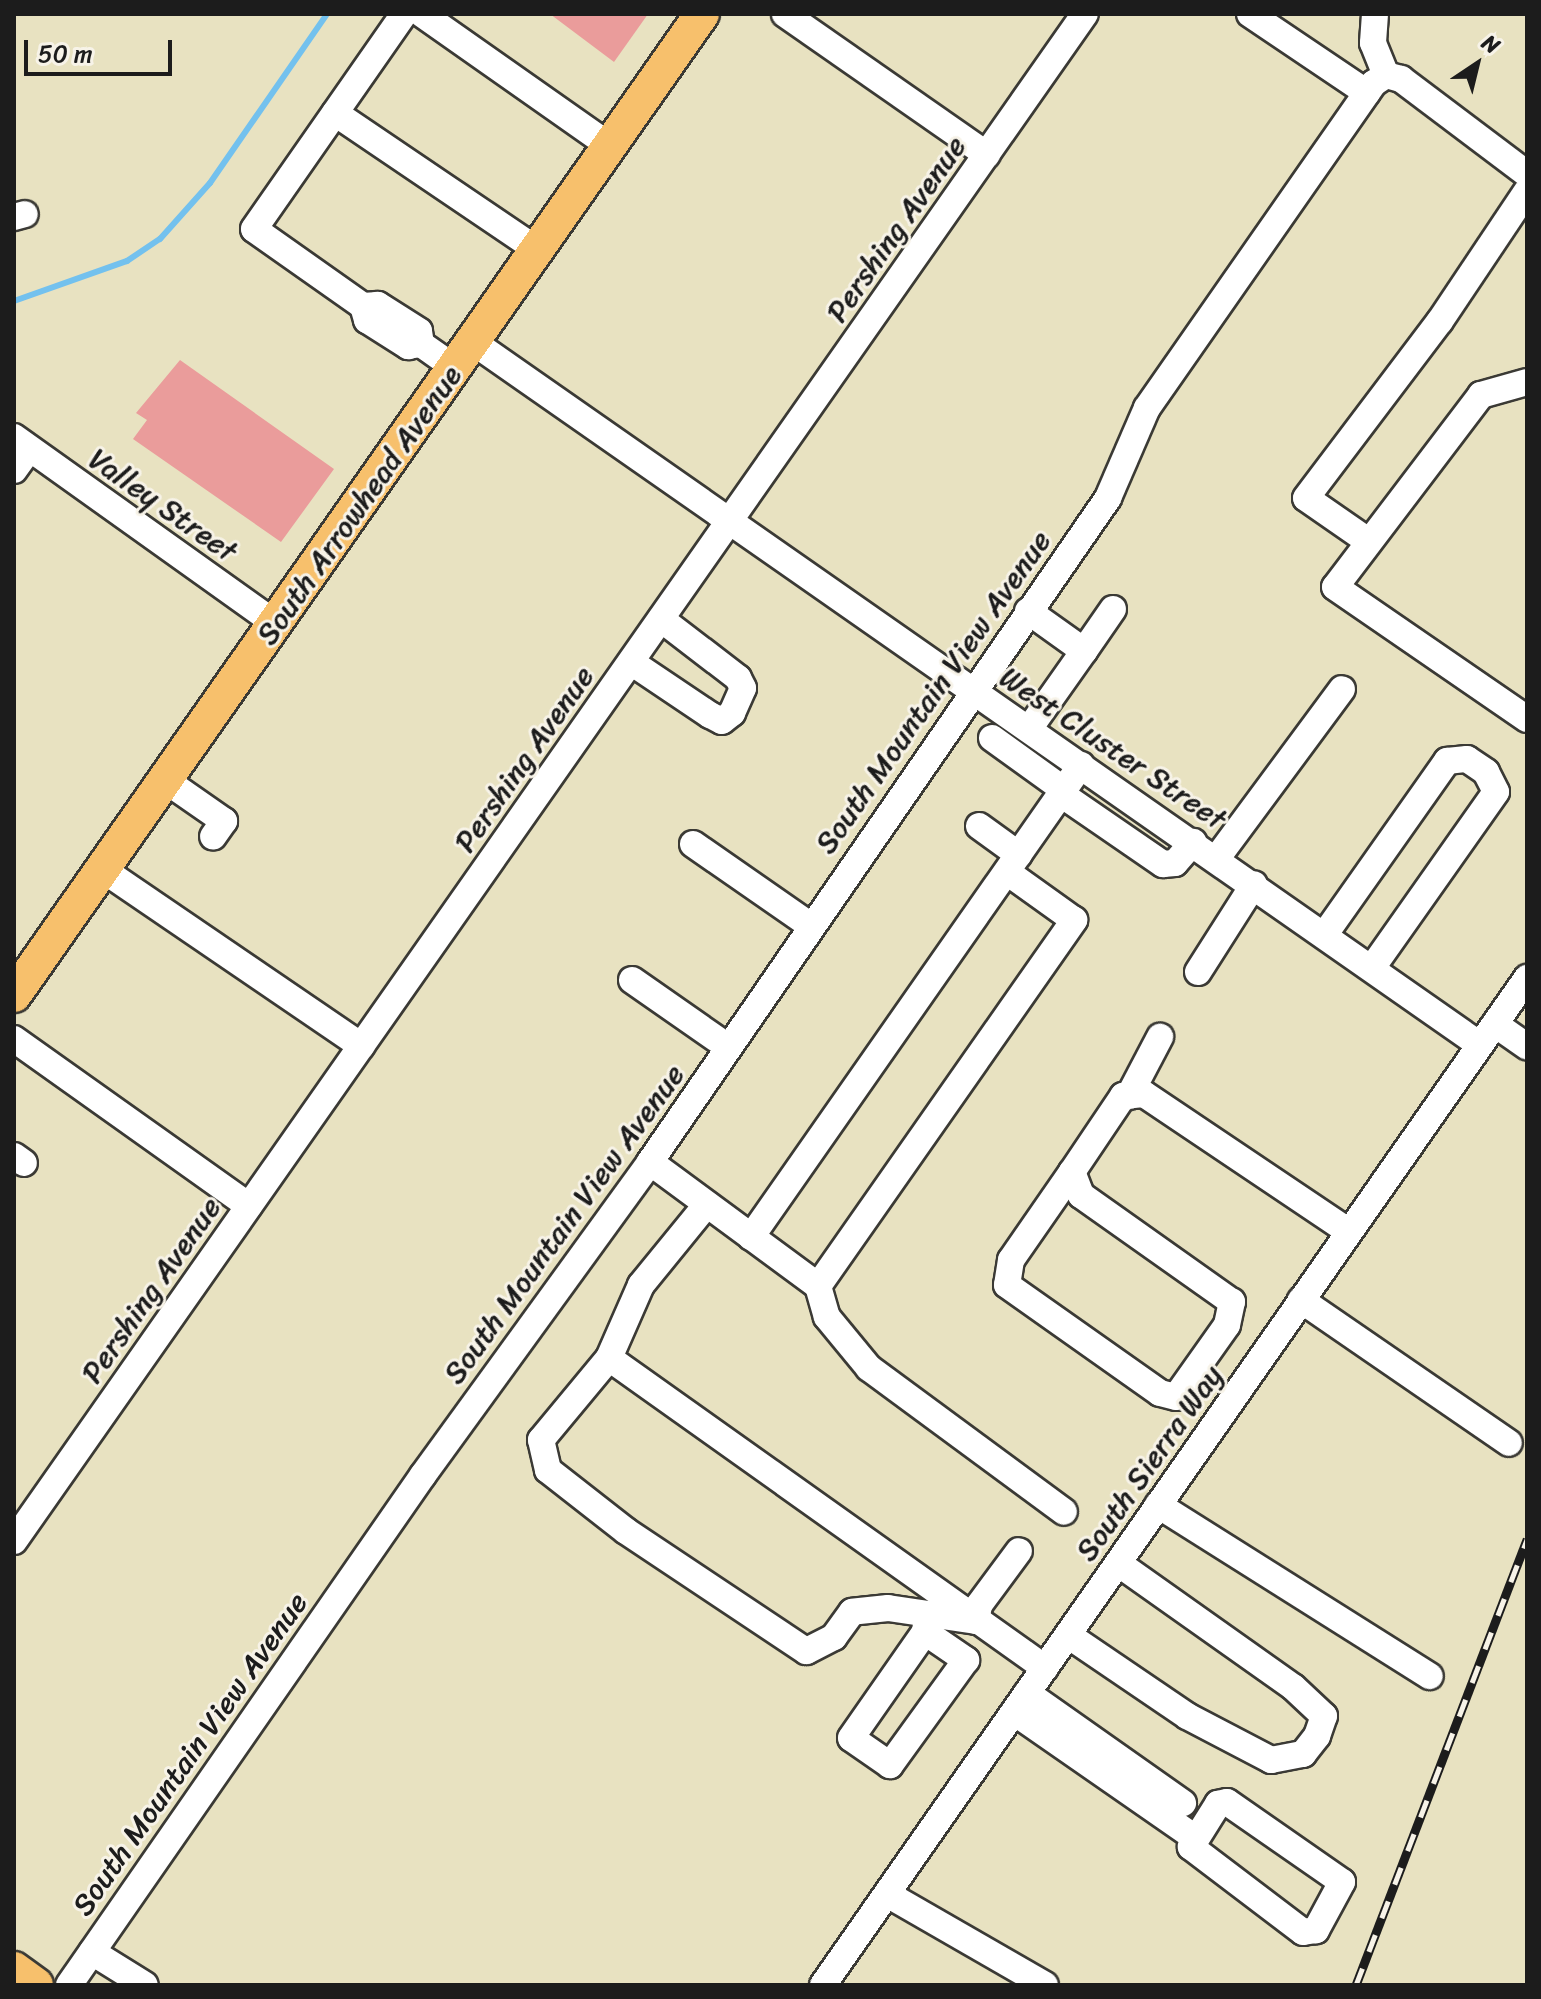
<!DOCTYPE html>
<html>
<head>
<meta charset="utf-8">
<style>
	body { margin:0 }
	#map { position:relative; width:1541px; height:1999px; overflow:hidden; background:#e8e2c1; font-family:Sriracha,sans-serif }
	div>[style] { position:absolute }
	.stream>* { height:6px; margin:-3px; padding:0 3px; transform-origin:3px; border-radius:3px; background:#73c1ee }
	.building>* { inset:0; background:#ea9c9b }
	.roads { filter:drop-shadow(2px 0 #3b3a35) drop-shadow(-2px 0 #3b3a35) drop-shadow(0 2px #3b3a35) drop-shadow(0 -2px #3b3a35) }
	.minor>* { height:26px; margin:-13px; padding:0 13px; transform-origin:13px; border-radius:13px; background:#fff }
	.major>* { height:34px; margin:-17px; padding:0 17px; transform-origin:17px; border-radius:17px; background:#f7c06c }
	.rail>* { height:9px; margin-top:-4.5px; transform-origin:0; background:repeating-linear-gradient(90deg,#f7f3e8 0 18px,#1c1c1c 0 36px); box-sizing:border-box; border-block:2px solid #1c1c1c }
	span { translate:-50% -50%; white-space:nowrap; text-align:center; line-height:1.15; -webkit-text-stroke:6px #f7f3e8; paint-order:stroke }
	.street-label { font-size:30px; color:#1c1c1c }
	.frame { position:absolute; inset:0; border:16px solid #1c1c1c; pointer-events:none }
	.north { position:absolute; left:1437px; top:24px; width:80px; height:80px; -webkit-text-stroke:6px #f7f3e8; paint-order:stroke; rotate:35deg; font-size:22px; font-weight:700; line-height:32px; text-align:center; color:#1c1c1c }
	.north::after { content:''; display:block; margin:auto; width:28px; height:36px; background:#1c1c1c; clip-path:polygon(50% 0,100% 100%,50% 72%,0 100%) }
	.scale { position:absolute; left:24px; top:40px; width:148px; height:36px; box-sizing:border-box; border:4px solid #1c1c1c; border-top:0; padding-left:10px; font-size:24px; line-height:28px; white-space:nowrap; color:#1c1c1c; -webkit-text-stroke:6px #f7f3e8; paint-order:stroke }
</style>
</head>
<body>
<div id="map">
	<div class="stream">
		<div style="left:14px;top:301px;width:120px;rotate:-19.5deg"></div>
		<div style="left:127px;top:261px;width:40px;rotate:-34deg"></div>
		<div style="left:160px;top:239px;width:75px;rotate:-48.2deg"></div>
		<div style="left:210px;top:183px;width:206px;rotate:-55.3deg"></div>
	</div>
	<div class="building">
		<div style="clip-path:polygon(550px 14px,648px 14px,614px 62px)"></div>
		<div style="clip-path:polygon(180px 360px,334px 469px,281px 542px,133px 439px,147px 420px,136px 413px)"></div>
	</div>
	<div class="roads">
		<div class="minor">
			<div style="left:422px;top:14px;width:230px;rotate:35.1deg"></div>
			<div style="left:785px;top:14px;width:246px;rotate:34.9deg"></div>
			<div style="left:1250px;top:14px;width:141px;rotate:34deg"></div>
			<div style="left:1375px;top:14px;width:29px;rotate:94deg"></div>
			<div style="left:1373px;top:43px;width:35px;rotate:68deg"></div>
			<div style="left:335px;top:113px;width:244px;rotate:34.1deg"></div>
			<div style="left:14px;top:217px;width:11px;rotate:-15deg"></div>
			<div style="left:363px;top:306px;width:133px;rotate:-144.8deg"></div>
			<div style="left:254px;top:229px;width:262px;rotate:-55.1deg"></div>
			<div style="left:473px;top:342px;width:1228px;rotate:34.92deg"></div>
			<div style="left:421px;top:344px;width:13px;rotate:-99deg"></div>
			<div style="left:419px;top:331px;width:49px;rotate:-147.6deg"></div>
			<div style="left:378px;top:305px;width:15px;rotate:176deg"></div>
			<div style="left:363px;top:306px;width:15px;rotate:74deg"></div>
			<div style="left:367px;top:320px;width:49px;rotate:32.4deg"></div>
			<div style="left:408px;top:346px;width:13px;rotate:-9deg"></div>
			<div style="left:421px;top:344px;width:42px;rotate:35.2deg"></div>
			<div style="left:1527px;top:382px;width:48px;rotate:164.2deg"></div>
			<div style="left:1481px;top:395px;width:241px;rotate:127.2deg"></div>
			<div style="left:1335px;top:587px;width:233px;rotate:34.5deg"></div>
			<div style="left:14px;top:437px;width:320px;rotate:35.5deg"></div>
			<div style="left:14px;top:470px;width:26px;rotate:-54deg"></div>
			<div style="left:1368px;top:541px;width:75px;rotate:-145.3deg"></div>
			<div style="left:1306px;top:498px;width:222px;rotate:-52.9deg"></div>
			<div style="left:1440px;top:321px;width:156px;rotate:-56.2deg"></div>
			<div style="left:1028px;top:611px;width:69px;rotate:35.5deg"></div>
			<div style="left:1084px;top:651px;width:95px;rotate:125.2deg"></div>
			<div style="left:1084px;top:651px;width:51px;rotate:-55.4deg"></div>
			<div style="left:631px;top:662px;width:95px;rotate:33.9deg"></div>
			<div style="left:710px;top:715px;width:13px;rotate:27deg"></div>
			<div style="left:722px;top:721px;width:13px;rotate:-39deg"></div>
			<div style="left:732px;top:713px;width:27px;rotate:-66deg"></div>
			<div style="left:743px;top:688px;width:11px;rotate:-117deg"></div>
			<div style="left:738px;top:678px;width:97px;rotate:-142.5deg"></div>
			<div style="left:992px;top:738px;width:89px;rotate:35.8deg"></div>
			<div style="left:165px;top:780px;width:72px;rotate:34.8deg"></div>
			<div style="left:224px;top:821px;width:19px;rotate:125deg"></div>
			<div style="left:1061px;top:794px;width:124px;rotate:34.5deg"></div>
			<div style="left:1163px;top:864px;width:12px;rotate:-5deg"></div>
			<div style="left:1175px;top:863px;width:28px;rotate:-49deg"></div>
			<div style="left:979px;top:826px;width:49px;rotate:35.9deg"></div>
			<div style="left:693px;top:844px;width:144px;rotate:34.8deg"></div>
			<div style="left:1217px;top:858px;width:210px;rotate:-53.5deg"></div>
			<div style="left:102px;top:869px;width:314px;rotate:34.3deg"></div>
			<div style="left:1325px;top:934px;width:212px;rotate:-54.8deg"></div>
			<div style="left:1447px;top:761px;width:20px;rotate:-6deg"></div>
			<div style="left:1467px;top:759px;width:23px;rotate:34deg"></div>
			<div style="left:1486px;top:772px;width:22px;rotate:63deg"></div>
			<div style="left:1496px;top:792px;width:215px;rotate:125.2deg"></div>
			<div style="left:1198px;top:972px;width:104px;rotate:-57.5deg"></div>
			<div style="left:632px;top:980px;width:117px;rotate:34.9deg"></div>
			<div style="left:1495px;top:1024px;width:39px;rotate:35deg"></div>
			<div style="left:14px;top:1039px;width:288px;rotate:35.4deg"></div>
			<div style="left:1129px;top:1096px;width:67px;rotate:-62.3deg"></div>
			<div style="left:14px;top:1156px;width:12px;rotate:35deg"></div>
			<div style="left:650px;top:1162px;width:209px;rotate:36.4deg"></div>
			<div style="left:818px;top:1286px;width:32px;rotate:74deg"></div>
			<div style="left:827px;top:1317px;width:66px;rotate:50.5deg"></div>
			<div style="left:869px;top:1368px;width:242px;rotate:36.4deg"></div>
			<div style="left:1072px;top:1172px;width:107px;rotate:124.7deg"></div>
			<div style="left:1011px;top:1260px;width:25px;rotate:99deg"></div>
			<div style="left:1007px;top:1285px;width:187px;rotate:35.2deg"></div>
			<div style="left:1160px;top:1393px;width:16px;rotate:14deg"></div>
			<div style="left:1176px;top:1397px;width:88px;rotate:-54.7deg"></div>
			<div style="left:1227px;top:1325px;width:24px;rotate:-78deg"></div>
			<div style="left:1232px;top:1302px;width:185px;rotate:-144.7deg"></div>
			<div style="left:1081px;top:1195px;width:25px;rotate:-111deg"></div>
			<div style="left:1072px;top:1172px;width:92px;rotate:-56.1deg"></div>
			<div style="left:1123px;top:1096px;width:21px;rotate:-5deg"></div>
			<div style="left:1144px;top:1094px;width:247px;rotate:33.9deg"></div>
			<div style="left:751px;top:1237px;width:576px;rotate:-55.04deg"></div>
			<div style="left:818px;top:1286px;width:447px;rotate:-55deg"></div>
			<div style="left:1074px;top:920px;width:82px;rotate:-144.4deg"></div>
			<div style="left:1301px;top:1300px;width:252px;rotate:34.5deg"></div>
			<div style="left:609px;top:1358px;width:80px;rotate:-66.3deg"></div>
			<div style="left:641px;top:1285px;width:104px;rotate:-50.8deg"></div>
			<div style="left:1158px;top:1505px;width:321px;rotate:32.2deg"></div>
			<div style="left:14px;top:1541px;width:1865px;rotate:-54.96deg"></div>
			<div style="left:976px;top:1621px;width:89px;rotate:-171.6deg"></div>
			<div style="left:888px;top:1608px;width:36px;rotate:174deg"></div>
			<div style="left:852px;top:1612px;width:31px;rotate:126deg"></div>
			<div style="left:834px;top:1637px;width:31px;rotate:153deg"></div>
			<div style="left:806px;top:1651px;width:216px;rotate:-146.3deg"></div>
			<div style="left:626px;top:1531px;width:99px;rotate:-142deg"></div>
			<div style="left:548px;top:1470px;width:31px;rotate:-103deg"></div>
			<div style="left:541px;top:1440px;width:107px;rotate:-50.3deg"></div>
			<div style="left:609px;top:1358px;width:535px;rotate:35.41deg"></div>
			<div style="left:976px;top:1621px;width:16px;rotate:-79deg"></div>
			<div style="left:979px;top:1605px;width:67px;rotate:-53.5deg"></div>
			<div style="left:925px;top:1632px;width:50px;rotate:34.3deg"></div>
			<div style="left:966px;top:1660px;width:130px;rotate:125.9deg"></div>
			<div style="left:890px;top:1765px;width:47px;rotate:-145.3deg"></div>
			<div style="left:851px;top:1738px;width:129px;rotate:-55.1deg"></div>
			<div style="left:925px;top:1632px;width:17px;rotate:-83deg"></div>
			<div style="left:1068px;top:1635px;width:144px;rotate:34.2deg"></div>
			<div style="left:1187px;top:1716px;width:95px;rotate:27.6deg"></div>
			<div style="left:1271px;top:1760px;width:33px;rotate:-11deg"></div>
			<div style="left:1303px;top:1754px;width:23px;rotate:-52deg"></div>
			<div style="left:1317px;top:1736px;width:21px;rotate:-71deg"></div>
			<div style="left:1324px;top:1716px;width:42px;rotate:-136.9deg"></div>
			<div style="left:1293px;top:1687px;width:214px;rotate:-144.7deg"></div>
			<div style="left:1027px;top:1693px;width:191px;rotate:35.2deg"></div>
			<div style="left:1014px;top:1712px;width:221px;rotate:34.8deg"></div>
			<div style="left:1227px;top:1802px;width:140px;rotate:34.8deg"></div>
			<div style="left:1342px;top:1882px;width:55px;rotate:118.4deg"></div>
			<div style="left:1316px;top:1930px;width:13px;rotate:171deg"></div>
			<div style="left:1303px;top:1932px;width:141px;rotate:-142.8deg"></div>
			<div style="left:1191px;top:1847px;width:51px;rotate:-57.9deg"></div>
			<div style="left:1218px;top:1804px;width:9px;rotate:-13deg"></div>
			<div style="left:887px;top:1894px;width:182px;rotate:29.9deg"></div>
			<div style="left:92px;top:1952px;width:62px;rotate:31.9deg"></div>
			<div style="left:69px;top:1985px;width:621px;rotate:-55.23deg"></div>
			<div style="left:423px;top:1475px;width:387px;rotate:-54deg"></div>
			<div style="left:650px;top:1162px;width:807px;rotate:-55.4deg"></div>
			<div style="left:1108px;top:498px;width:98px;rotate:-66.6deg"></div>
			<div style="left:1147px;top:408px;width:396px;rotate:-55.1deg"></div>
			<div style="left:1374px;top:83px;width:14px;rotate:-34deg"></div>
			<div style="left:1386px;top:75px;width:16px;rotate:15deg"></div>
			<div style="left:1401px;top:79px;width:158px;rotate:37deg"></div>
			<div style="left:823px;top:1985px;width:1229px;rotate:-55.04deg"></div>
		</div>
		<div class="major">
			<div style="left:14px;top:995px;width:1198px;rotate:-54.96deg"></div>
			<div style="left:14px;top:1969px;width:27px;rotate:36deg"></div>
		</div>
	</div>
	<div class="rail">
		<div style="left:1356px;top:1985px;width:478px;rotate:-69deg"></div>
	</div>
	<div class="street-label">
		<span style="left:896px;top:229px;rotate:-55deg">Pershing Avenue</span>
		<span style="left:163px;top:505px;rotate:35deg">Valley Street</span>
		<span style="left:359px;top:505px;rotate:-55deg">South Arrowhead Avenue</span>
		<span style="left:933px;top:692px;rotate:-55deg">South Mountain View Avenue</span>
		<span style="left:1113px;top:748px;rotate:34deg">West Cluster Street</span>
		<span style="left:524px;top:759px;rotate:-55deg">Pershing Avenue</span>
		<span style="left:564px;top:1224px;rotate:-54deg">South Mountain View Avenue</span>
		<span style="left:151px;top:1290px;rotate:-55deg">Pershing Avenue</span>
		<span style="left:1149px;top:1463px;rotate:-55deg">South Sierra Way</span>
		<span style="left:190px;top:1754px;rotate:-55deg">South Mountain View Avenue</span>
	</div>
	<div class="frame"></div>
	<div class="north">N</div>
	<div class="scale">50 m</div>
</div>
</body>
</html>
